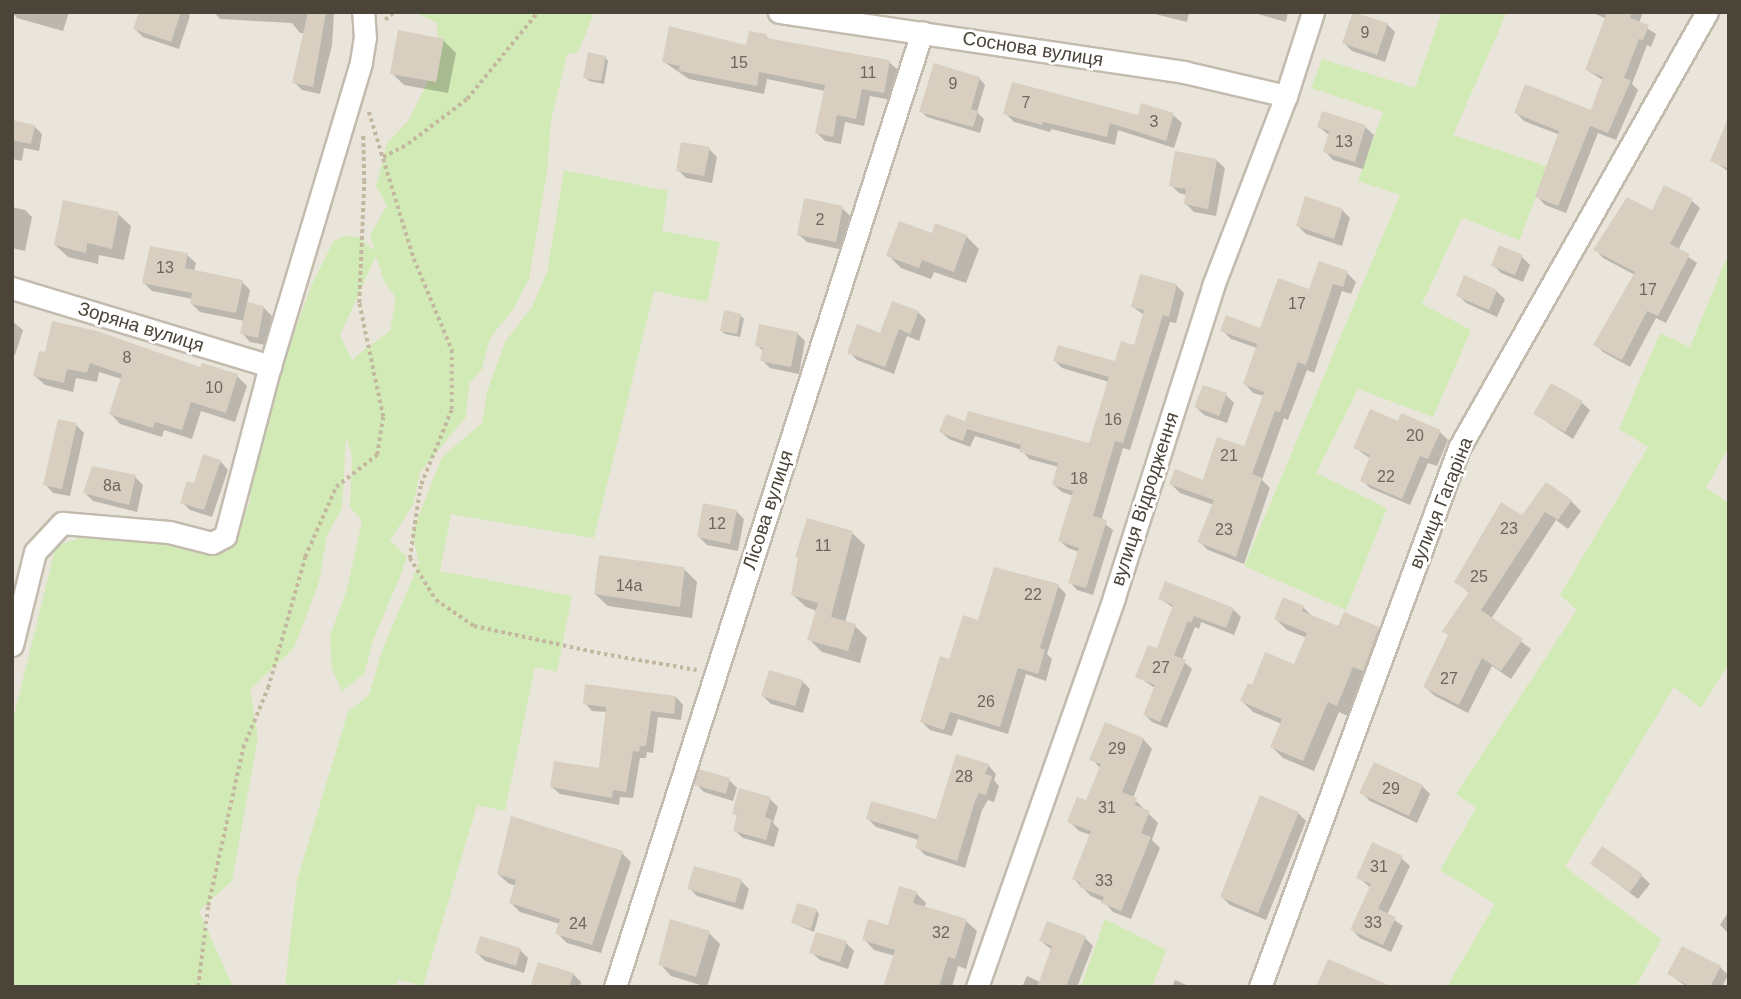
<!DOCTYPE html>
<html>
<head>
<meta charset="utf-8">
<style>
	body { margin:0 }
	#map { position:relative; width:1741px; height:999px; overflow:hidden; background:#f6f3ec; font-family:Helvetica,sans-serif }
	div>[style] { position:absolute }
	.residential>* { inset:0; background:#eae5da }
	.green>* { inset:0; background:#d2eab5 }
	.shadow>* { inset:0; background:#0003 }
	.building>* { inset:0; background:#d8cfc1 }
	.path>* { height:3.5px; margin-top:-1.75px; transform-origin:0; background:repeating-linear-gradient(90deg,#c4b79f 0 3.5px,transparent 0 7px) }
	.roads { filter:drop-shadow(2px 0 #c2bbae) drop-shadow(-2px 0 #c2bbae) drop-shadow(0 2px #c2bbae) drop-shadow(0 -2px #c2bbae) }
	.street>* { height:21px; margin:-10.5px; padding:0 10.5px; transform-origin:10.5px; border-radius:10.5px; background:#fff }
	span { translate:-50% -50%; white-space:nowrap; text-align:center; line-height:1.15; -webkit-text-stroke:5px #fff; paint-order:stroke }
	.number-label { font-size:16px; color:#6e675b }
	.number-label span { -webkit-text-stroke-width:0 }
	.street-label { font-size:19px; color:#4b4439 }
	.frame { position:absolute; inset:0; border:14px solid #4b4439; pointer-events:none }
</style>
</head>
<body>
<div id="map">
	<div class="residential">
		<div style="clip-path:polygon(12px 12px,1729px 12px,1729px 987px,12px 987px)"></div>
	</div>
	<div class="green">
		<div style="clip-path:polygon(evenodd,415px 12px,594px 13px,578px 52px,567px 54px,551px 120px,547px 172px,529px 279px,514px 308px,490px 338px,482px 369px,469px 384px,466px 417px,420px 472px,413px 505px,390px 540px,407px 557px,399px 579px,374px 638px,364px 674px,342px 691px,332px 668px,330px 636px,347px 589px,362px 521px,350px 507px,352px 457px,346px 435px,342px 508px,327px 535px,319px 582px,294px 648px,250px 690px,258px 737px,232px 881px,199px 911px,233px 987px,12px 987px,12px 723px,56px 546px,95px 533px,148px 531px,227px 553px,250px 502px,251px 450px,312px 284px,333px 242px,344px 236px,359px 237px,375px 251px,370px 235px,387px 206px,376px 186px,387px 143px,408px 121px,439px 60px,437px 23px,415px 12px,376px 256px,384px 281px,396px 298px,390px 331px,355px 357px,353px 362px,340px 335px,376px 256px)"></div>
		<div style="clip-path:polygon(1442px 12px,1507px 12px,1453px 135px,1547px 166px,1520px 240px,1462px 218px,1422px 304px,1471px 330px,1433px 417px,1358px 389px,1316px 473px,1387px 508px,1346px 610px,1244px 566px,1400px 195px,1358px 181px,1383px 112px,1311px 88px,1322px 59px,1415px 88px)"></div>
		<div style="clip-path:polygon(564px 170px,668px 191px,662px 231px,720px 242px,707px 302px,654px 291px,594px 538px,451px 514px,440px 571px,572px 596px,557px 672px,535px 667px,505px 811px,477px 805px,423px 986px,398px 979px,396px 987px,285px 987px,297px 880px,348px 712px,369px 695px,382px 651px,419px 563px,412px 533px,442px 457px,482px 423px,487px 392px,505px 342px,532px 307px,547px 272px)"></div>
		<div style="clip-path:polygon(1729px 252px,1729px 446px,1706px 488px,1729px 503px,1729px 663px,1701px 708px,1674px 687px,1565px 867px,1661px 939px,1636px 987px,1447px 987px,1495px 904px,1440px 870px,1476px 808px,1456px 794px,1577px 610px,1560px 595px,1648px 447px,1619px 429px,1660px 333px,1690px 347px)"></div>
		<div style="clip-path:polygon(1105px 919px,1166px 950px,1152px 987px,1081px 987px)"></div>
	</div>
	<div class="shadow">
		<div style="clip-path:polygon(12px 12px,69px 12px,63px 31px,17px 18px)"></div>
		<div style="clip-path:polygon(141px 12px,187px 12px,190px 16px,179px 49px,143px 37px,135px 29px)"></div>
		<div style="clip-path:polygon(214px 12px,334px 12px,332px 45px,320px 94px,302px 90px,294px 82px,305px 33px,300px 33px,292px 23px,220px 19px)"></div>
		<div style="clip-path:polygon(1147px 12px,1189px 12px,1187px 22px)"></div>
		<div style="clip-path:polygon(1251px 12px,1288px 12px,1286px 22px)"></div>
		<div style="clip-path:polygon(1591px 12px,1643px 12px,1639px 23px,1656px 34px,1651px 47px,1647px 45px,1632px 84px,1638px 90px,1616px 140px,1598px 133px,1566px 213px,1545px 205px,1537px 196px,1560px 135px,1524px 121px,1516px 113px,1592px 112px,1604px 81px,1587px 70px,1607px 19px)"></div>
		<div style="clip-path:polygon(1387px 24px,1395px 32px,1385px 62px,1352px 51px,1344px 43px)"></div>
		<div style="clip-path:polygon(766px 36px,770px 40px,889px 62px,898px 70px,891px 100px,870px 96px,864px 126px,845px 122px,841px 144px,825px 141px,817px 133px,825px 91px,767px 79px,764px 94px,689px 79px,664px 62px,748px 47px)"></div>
		<div style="clip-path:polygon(443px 40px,456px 53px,448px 93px,404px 85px,392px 73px)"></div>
		<div style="clip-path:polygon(605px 57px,608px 61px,604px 84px,589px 81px,585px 77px)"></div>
		<div style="clip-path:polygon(979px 78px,985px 85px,977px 112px,984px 119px,980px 133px,927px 117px,921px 111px)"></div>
		<div style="clip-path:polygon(1143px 105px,1173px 115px,1182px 123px,1174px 148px,1118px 130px,1115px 145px,1051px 129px,1050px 132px,1014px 122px,1005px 113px,1139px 117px)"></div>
		<div style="clip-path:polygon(1323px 113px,1365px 127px,1374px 135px,1363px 169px,1333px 160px,1325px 151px,1330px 136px,1319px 127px)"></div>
		<div style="clip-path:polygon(12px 122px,34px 126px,42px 134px,39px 151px,24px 148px,22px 161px,12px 159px)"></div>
		<div style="clip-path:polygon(1729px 133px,1729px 172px,1712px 160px)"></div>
		<div style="clip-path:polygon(709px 149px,717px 157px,712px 183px,686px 178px,678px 170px)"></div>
		<div style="clip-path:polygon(1216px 160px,1225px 168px,1216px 216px,1194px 212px,1186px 204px,1187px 195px,1179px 193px,1171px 185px)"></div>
		<div style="clip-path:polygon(1692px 201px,1700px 208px,1678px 250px,1697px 263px,1666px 323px,1656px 318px,1630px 367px,1603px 352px,1595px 344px,1635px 275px,1603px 258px,1596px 250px,1652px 212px)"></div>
		<div style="clip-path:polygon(12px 207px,25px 210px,32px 217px,25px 251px,12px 248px)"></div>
		<div style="clip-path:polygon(842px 208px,850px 216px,843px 250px,807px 242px,798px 234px)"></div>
		<div style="clip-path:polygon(1342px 210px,1350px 218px,1342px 246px,1306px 234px,1298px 226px)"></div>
		<div style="clip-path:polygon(118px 214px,131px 226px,124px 260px,99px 255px,98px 264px,68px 257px,55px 245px)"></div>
		<div style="clip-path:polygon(933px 235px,966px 236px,979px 249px,966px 283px,934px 272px,931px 279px,901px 268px,888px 255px)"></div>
		<div style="clip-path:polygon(187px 255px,196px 263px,194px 272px,242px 282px,250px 290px,247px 304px,264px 308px,272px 316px,266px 345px,250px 342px,242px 333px,245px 321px,200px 312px,192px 304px,193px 299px,152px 291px,144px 283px)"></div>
		<div style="clip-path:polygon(1522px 257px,1530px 265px,1523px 282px,1501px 273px,1493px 265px)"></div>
		<div style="clip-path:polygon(1320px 263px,1347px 273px,1356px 282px,1351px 294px,1342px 291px,1314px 373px,1307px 370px,1288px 420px,1284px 418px,1262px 480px,1270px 488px,1244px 564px,1208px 550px,1199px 541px,1214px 505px,1180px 493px,1171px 484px,1204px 482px,1245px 448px,1264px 396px,1253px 393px,1245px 384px,1257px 348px,1231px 339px,1222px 330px,1261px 330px,1310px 291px)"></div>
		<div style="clip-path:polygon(1176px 285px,1184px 293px,1176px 323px,1170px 322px,1130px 450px,1123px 448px,1101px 521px,1113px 530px,1093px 595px,1077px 590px,1070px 582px,1079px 552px,1068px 548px,1060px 541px,1073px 496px,1062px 492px,1054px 485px,1059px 467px,1029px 459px,1022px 450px,975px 436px,970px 447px,949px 439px,941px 432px,966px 423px,1091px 445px,1109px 382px,1062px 368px,1055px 361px,1116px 363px,1135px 347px,1144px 315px,1133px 307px)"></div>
		<div style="clip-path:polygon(1496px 291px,1505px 299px,1497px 317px,1466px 303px,1458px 295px)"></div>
		<div style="clip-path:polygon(918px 312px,926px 320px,919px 341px,907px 336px,894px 374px,857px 360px,849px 352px)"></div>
		<div style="clip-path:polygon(740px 315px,744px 319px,740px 337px,725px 334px,721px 330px)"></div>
		<div style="clip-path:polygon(12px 321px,23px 330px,15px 355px,12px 355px)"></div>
		<div style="clip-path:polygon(797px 333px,805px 341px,799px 374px,770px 368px,762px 360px,764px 352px,757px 345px)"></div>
		<div style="clip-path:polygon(40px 353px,201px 369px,237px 376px,247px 386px,235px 422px,201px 411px,192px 439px,164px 430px,162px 437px,120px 424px,111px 414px,122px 379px,99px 372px,97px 382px,76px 378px,73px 392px,45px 385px,35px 376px)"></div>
		<div style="clip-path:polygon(1226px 395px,1234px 403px,1227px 423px,1204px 415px,1196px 407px)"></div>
		<div style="clip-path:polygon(1581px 402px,1590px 410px,1573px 439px,1535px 414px)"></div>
		<div style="clip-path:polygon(1399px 423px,1440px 432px,1448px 440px,1437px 466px,1428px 463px,1410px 505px,1370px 488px,1362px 480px,1371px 459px,1355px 448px)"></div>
		<div style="clip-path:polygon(76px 425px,84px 433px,70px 496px,53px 493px,45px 484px)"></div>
		<div style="clip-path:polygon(220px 461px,228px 470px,212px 517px,190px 510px,182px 502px)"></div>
		<div style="clip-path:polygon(135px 477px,143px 485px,137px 512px,93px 501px,85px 493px)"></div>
		<div style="clip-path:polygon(1571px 501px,1581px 511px,1568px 529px,1556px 520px,1491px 619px,1531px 649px,1511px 679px,1492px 666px,1468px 713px,1435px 696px,1425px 687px,1470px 594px,1456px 581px,1523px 518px)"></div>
		<div style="clip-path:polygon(736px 511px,744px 519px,738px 551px,707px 545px,699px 537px)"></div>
		<div style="clip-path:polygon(852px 533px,865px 545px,845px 623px,855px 626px,867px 638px,860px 663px,822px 652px,809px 639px,817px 611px,806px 607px,793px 595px)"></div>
		<div style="clip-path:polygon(684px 569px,697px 582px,692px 618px,608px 606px,595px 594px)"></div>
		<div style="clip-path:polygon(1166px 583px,1233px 609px,1241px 617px,1234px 635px,1201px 622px,1199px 629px,1195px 627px,1182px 660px,1192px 669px,1167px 728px,1152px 722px,1145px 715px,1155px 688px,1137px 676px,1158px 651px,1174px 608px,1160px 599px)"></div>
		<div style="clip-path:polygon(1058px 586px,1066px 594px,1047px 654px,1052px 659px,1046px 681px,1026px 674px,1008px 734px,958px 719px,952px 736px,930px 730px,922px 722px,951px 661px,980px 622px)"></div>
		<div style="clip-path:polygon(1303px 607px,1313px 617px,1339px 628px,1378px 629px,1389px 640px,1364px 677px,1348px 716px,1339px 712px,1314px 771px,1283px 758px,1272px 747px,1282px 724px,1253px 712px,1242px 701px,1253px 687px,1295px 667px,1307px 638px,1287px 630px,1276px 619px)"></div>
		<div style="clip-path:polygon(802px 681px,810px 689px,803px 713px,771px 704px,763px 696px)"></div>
		<div style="clip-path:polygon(676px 697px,683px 705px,681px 720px,658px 717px,653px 753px,647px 752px,646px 758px,640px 758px,633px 798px,620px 797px,619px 805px,560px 794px,552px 787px,600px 770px,607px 712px,592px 711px,585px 703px)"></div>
		<div style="clip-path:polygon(1143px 739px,1152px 749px,1133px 798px,1158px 823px,1152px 840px,1160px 848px,1131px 919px,1113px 912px,1104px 902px,1091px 896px,1074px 879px,1091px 835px,1079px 831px,1069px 821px,1087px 803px,1101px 769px,1092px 759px)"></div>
		<div style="clip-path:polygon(988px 765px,996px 774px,994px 780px,999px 786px,994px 802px,988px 800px,982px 810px,965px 868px,925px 855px,917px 847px,919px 840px,876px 827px,868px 819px,937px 821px)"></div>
		<div style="clip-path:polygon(729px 780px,737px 788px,733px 801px,704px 792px,696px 784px)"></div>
		<div style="clip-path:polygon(1422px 786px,1430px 794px,1417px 823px,1370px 801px,1362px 793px)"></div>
		<div style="clip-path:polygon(770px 799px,778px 807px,773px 823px,779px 829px,774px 847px,743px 838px,734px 830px,738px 818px,734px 813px)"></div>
		<div style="clip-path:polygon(1298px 813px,1306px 821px,1266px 920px,1230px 905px,1222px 897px)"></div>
		<div style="clip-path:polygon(622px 853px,631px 862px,601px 953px,567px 943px,557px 933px,560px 924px,520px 912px,511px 903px,516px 886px,508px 883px,498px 874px)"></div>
		<div style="clip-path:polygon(1401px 858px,1410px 866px,1387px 915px,1403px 926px,1391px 952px,1360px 938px,1352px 930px,1371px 888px,1358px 877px)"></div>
		<div style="clip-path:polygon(1592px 864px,1642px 876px,1650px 884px,1638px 899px)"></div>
		<div style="clip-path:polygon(741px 881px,749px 889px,743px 910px,697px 896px,689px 888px)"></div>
		<div style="clip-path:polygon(916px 893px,926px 903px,924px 908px,966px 921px,977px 931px,966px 969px,958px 966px,952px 987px,885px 987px,895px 956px,874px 950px,864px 939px,889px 927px)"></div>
		<div style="clip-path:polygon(816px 910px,819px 914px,814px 932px,793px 923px)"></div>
		<div style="clip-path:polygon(1729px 911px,1729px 934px,1720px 925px)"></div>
		<div style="clip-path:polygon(709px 933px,720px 944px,707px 987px,671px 976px,660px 964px)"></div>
		<div style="clip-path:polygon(1085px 938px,1093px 946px,1077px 987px,1022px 987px,1027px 976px,1040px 982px,1052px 950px,1041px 941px)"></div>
		<div style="clip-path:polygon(846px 943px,854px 951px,848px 969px,820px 960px,811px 952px)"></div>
		<div style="clip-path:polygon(520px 950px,528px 958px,524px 973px,485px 961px,477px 953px)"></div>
		<div style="clip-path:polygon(1720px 967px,1728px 975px,1722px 987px,1687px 987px,1669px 974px)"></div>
		<div style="clip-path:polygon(573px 974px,581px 982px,580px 987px,532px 987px)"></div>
		<div style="clip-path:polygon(1175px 980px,1191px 987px,1172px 987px)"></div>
	</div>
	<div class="building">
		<div style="clip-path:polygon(139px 12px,181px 12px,171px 42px,133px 29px)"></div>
		<div style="clip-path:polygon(308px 12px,326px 12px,313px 87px,292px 83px)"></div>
		<div style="clip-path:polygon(1353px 12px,1388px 23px,1377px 55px,1342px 43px)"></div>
		<div style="clip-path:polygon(1607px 12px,1632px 12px,1630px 18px,1649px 25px,1643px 40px,1639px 39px,1624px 78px,1631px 80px,1608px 133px,1590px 126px,1558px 206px,1535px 197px,1559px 131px,1514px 113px,1525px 84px,1591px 110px,1603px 77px,1585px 70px)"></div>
		<div style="clip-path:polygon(669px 26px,746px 45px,749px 31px,767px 34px,766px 38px,890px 60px,884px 93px,862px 89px,856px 119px,837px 115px,833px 137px,815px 133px,825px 85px,759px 72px,757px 86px,679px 71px,680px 66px,662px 62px)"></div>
		<div style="clip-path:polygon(398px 30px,444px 39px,436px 82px,390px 74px)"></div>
		<div style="clip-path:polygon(588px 52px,606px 56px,601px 81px,583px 78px)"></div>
		<div style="clip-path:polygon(934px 63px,980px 77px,971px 109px,978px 111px,973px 127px,919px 112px)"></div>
		<div style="clip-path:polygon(1012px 82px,1138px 115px,1141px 103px,1174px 113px,1166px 141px,1110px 123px,1107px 137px,1043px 122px,1042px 125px,1003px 114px)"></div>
		<div style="clip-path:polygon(1322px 111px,1366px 125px,1355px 162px,1323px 152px,1329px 131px,1317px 127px)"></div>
		<div style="clip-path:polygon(1729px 116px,1729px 169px,1710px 161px)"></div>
		<div style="clip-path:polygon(12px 120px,35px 125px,31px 144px,12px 140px)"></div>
		<div style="clip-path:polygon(681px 142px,710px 147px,704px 176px,676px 171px)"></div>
		<div style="clip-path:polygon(1175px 151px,1217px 159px,1208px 209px,1184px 204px,1186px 189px,1169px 186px)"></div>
		<div style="clip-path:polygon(1664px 185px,1693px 199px,1670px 244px,1690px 254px,1658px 316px,1647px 311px,1622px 360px,1593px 345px,1635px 272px,1593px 250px,1627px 197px,1652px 210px)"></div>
		<div style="clip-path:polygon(1305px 196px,1343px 209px,1334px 239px,1296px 226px)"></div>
		<div style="clip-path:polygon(804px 198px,843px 206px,836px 242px,797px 235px)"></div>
		<div style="clip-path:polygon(63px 200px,119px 212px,112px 249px,87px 243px,86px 253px,54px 245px)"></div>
		<div style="clip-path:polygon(899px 221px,932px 233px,935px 223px,967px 235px,954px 272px,922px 260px,919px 268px,886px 256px)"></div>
		<div style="clip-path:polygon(1499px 245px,1523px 255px,1515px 275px,1491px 266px)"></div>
		<div style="clip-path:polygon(150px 246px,188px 253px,185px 268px,243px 280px,236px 313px,190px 304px,192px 293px,142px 283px)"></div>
		<div style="clip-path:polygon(1319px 261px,1348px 271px,1343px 287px,1333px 284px,1306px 365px,1298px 362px,1280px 412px,1275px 411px,1252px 474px,1262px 478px,1236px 557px,1197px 542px,1214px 500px,1169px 484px,1175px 469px,1203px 480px,1217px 437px,1244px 446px,1264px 392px,1243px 384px,1257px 344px,1220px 331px,1226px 315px,1260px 328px,1278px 278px,1309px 289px)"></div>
		<div style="clip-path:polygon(1140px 274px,1177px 284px,1169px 317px,1163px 315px,1123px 443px,1115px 441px,1093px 516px,1107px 520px,1086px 588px,1068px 583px,1079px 548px,1058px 541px,1073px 491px,1052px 485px,1058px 463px,1019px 452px,1021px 445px,967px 429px,963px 441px,939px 432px,946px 414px,965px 421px,968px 411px,1089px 443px,1109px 377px,1053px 361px,1058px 345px,1115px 361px,1121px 341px,1134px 345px,1144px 310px,1131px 307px)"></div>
		<div style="clip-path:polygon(1464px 275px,1497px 290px,1489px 310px,1456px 296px)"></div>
		<div style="clip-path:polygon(892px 301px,919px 311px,910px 334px,899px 329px,885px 367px,847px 353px,857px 324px,880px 333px)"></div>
		<div style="clip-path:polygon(247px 302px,264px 306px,258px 338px,240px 334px)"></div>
		<div style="clip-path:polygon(724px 310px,741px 314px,737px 334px,720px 331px)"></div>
		<div style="clip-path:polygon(52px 321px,97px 331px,200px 367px,202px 363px,238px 374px,226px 413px,191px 402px,182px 430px,155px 422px,153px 428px,109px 414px,122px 374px,90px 363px,87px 373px,67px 369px,64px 383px,33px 376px,39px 351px,45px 352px)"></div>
		<div style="clip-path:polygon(759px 324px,798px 332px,791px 367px,760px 361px,763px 348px,755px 346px)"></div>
		<div style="clip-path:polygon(1551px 383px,1583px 401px,1565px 432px,1533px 414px)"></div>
		<div style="clip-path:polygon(1203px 385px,1227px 393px,1219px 416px,1194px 407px)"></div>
		<div style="clip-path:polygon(1370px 409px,1398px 421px,1401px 413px,1441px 430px,1428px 459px,1420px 456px,1402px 499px,1360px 481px,1370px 455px,1353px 448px)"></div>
		<div style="clip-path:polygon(58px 419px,77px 423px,62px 489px,43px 485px)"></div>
		<div style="clip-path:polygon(203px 454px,221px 460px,204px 510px,180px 503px,187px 481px,194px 483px)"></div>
		<div style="clip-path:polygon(92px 466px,136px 475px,129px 505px,83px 493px)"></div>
		<div style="clip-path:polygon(1546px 482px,1572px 500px,1558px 520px,1545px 512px,1481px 610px,1523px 639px,1501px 671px,1482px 658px,1459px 705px,1423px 687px,1448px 635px,1442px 631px,1469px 592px,1454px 582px,1501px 502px,1522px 515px)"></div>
		<div style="clip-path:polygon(703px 503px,737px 510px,730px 544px,697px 537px)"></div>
		<div style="clip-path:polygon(807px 518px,853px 531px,831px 617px,856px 624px,848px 651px,807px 640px,818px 603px,791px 595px,798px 558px,795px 557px)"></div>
		<div style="clip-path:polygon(599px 555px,685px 567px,680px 607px,594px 594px)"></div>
		<div style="clip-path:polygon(994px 567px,1059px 584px,1040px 648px,1045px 650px,1038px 674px,1018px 668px,1000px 727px,950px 712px,944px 730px,920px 722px,940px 656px,949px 659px,963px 615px,978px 620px)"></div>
		<div style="clip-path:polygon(1165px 581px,1234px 608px,1226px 628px,1194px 616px,1191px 623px,1188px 621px,1174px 655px,1186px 660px,1160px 722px,1143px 715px,1155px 685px,1135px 677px,1148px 645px,1157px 648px,1173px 605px,1158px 599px)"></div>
		<div style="clip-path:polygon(1283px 597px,1304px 606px,1302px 611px,1338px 626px,1344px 612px,1379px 627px,1363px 671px,1353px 667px,1337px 706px,1328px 702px,1303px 761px,1270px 747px,1282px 719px,1240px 701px,1248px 683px,1252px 685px,1265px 652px,1294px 664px,1307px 633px,1274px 619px)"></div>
		<div style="clip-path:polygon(769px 670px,803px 680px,795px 706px,761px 696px)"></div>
		<div style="clip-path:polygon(585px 684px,676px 696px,674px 714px,651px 711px,646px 746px,640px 746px,639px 752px,633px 751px,626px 792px,613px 790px,612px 798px,550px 787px,554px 761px,599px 768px,606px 707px,583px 704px)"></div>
		<div style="clip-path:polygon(1105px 722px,1144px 738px,1122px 792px,1137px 798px,1135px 805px,1150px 811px,1141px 833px,1151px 837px,1121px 911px,1101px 903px,1104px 897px,1079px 887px,1081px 883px,1072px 879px,1091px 831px,1067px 822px,1077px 797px,1086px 800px,1101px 764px,1089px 760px)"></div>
		<div style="clip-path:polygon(956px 754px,989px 764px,985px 774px,992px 776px,986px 795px,979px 793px,975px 801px,957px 861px,915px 848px,919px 835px,866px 819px,871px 801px,936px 819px)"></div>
		<div style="clip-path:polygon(1374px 762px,1423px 785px,1409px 816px,1359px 793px)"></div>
		<div style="clip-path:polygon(699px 769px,730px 778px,726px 794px,694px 785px)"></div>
		<div style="clip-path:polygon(739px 788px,771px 797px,765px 817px,772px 820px,766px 840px,733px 831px,737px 815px,732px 814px)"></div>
		<div style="clip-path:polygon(1260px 795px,1299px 812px,1258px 913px,1220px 897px)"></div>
		<div style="clip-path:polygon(511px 816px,623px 851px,592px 945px,555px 934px,560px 919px,509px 903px,516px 880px,497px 874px)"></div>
		<div style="clip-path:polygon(1372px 842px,1403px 856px,1378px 909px,1396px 917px,1383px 945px,1350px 930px,1371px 884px,1356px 878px)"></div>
		<div style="clip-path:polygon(1602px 846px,1643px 874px,1630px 892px,1590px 864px)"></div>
		<div style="clip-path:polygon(694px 866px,742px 879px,735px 903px,687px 889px)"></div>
		<div style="clip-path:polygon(899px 886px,917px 891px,913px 903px,967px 919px,955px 959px,948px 957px,939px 987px,883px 987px,895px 950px,862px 940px,868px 919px,888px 925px)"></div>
		<div style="clip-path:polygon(797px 903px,817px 909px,811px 929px,791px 923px)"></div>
		<div style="clip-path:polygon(670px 919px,710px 931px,696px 977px,658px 965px)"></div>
		<div style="clip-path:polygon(1047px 921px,1086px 936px,1066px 987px,1037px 987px,1052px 946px,1039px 941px)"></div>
		<div style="clip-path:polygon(816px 932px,847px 941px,840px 962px,809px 953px)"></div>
		<div style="clip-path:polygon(480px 936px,521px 948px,516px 966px,475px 953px)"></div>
		<div style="clip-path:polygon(1682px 946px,1721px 966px,1710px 987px,1691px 987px,1667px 974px)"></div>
		<div style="clip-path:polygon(1328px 959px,1393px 987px,1316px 987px)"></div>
		<div style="clip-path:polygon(538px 962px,574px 973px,569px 987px,530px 987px)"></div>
	</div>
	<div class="path">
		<div style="left:385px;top:20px;width:12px;rotate:-42deg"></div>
		<div style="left:369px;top:112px;width:154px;rotate:73deg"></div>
		<div style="left:414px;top:259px;width:99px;rotate:67.3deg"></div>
		<div style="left:452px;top:350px;width:60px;rotate:90deg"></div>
		<div style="left:452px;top:410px;width:82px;rotate:112.2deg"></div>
		<div style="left:421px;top:486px;width:73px;rotate:98.7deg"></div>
		<div style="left:410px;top:558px;width:49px;rotate:58.2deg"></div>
		<div style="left:436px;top:600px;width:46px;rotate:34.4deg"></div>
		<div style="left:474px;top:626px;width:133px;rotate:12.2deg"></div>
		<div style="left:604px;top:654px;width:94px;rotate:9.8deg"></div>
		<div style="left:383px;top:157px;width:28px;rotate:-27deg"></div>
		<div style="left:408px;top:144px;width:74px;rotate:-37.3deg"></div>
		<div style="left:467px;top:99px;width:112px;rotate:-50.8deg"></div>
		<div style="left:198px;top:987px;width:82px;rotate:-83deg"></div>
		<div style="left:208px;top:906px;width:162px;rotate:-77.5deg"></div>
		<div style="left:243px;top:748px;width:65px;rotate:-67.4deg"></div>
		<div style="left:268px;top:688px;width:136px;rotate:-74.2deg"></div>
		<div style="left:305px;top:557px;width:77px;rotate:-66.1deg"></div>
		<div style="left:336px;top:487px;width:52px;rotate:-38deg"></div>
		<div style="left:377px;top:455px;width:38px;rotate:-81deg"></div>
		<div style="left:383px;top:417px;width:116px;rotate:-101.9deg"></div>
		<div style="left:359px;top:303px;width:121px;rotate:-87.6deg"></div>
		<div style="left:364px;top:182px;width:48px;rotate:-91.2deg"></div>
	</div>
	<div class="roads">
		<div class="street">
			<div style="left:779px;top:12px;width:409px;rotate:8.4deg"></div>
			<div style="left:1184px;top:72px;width:105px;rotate:13.2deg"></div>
			<div style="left:12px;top:288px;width:270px;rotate:16.8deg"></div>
			<div style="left:12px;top:645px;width:96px;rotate:-76.1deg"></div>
			<div style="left:35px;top:552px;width:40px;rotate:-47deg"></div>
			<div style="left:62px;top:523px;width:107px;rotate:4.8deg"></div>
			<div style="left:169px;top:532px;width:44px;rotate:14.3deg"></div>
			<div style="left:212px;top:543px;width:15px;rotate:-28deg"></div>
			<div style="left:225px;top:536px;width:176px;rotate:-75.2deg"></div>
			<div style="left:270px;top:366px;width:317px;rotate:-73.3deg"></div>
			<div style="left:361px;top:62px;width:24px;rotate:-81deg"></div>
			<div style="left:365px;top:38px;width:26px;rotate:-94deg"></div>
			<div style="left:615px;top:987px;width:1003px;rotate:-72.18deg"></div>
			<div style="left:977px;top:987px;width:413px;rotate:-70.6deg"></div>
			<div style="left:1114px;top:597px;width:326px;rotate:-72.3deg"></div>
			<div style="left:1213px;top:286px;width:204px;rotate:-69deg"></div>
			<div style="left:1286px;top:96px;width:88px;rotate:-72.2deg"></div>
			<div style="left:1260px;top:987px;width:575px;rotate:-69.74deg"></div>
			<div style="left:1459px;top:448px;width:502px;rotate:-60.37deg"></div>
		</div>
	</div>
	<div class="number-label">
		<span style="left:1365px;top:33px">9</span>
		<span style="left:739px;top:63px">15</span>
		<span style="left:868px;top:73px">11</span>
		<span style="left:953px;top:84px">9</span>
		<span style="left:1026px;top:103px">7</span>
		<span style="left:1154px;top:122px">3</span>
		<span style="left:1344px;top:142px">13</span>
		<span style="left:820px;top:220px">2</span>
		<span style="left:165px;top:268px">13</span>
		<span style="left:1648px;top:290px">17</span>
		<span style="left:1297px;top:304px">17</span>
		<span style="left:127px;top:358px">8</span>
		<span style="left:214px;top:388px">10</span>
		<span style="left:1113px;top:420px">16</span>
		<span style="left:1415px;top:436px">20</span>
		<span style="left:1229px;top:456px">21</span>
		<span style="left:1386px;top:477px">22</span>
		<span style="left:1079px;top:479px">18</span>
		<span style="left:112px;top:486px">8а</span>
		<span style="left:717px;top:524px">12</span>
		<span style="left:1509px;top:529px">23</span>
		<span style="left:1224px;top:530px">23</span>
		<span style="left:823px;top:546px">11</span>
		<span style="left:1479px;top:577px">25</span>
		<span style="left:629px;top:586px">14а</span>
		<span style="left:1033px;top:595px">22</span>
		<span style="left:1161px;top:668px">27</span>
		<span style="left:1449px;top:679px">27</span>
		<span style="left:986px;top:702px">26</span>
		<span style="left:1117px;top:749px">29</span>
		<span style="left:964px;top:777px">28</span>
		<span style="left:1391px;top:789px">29</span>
		<span style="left:1107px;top:808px">31</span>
		<span style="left:1379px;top:867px">31</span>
		<span style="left:1104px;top:881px">33</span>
		<span style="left:1373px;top:923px">33</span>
		<span style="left:578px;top:924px">24</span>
		<span style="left:941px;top:933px">32</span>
	</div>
	<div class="street-label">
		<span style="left:1033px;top:49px;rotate:9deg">Соснова вулиця</span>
		<span style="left:141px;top:327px;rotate:17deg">Зоряна вулиця</span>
		<span style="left:1145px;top:499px;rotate:-72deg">вулиця Відродження</span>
		<span style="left:1441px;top:503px;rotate:-68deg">вулиця Гагаріна</span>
		<span style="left:768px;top:510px;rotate:-72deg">Лісова вулиця</span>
	</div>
	<div class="frame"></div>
</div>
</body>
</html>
